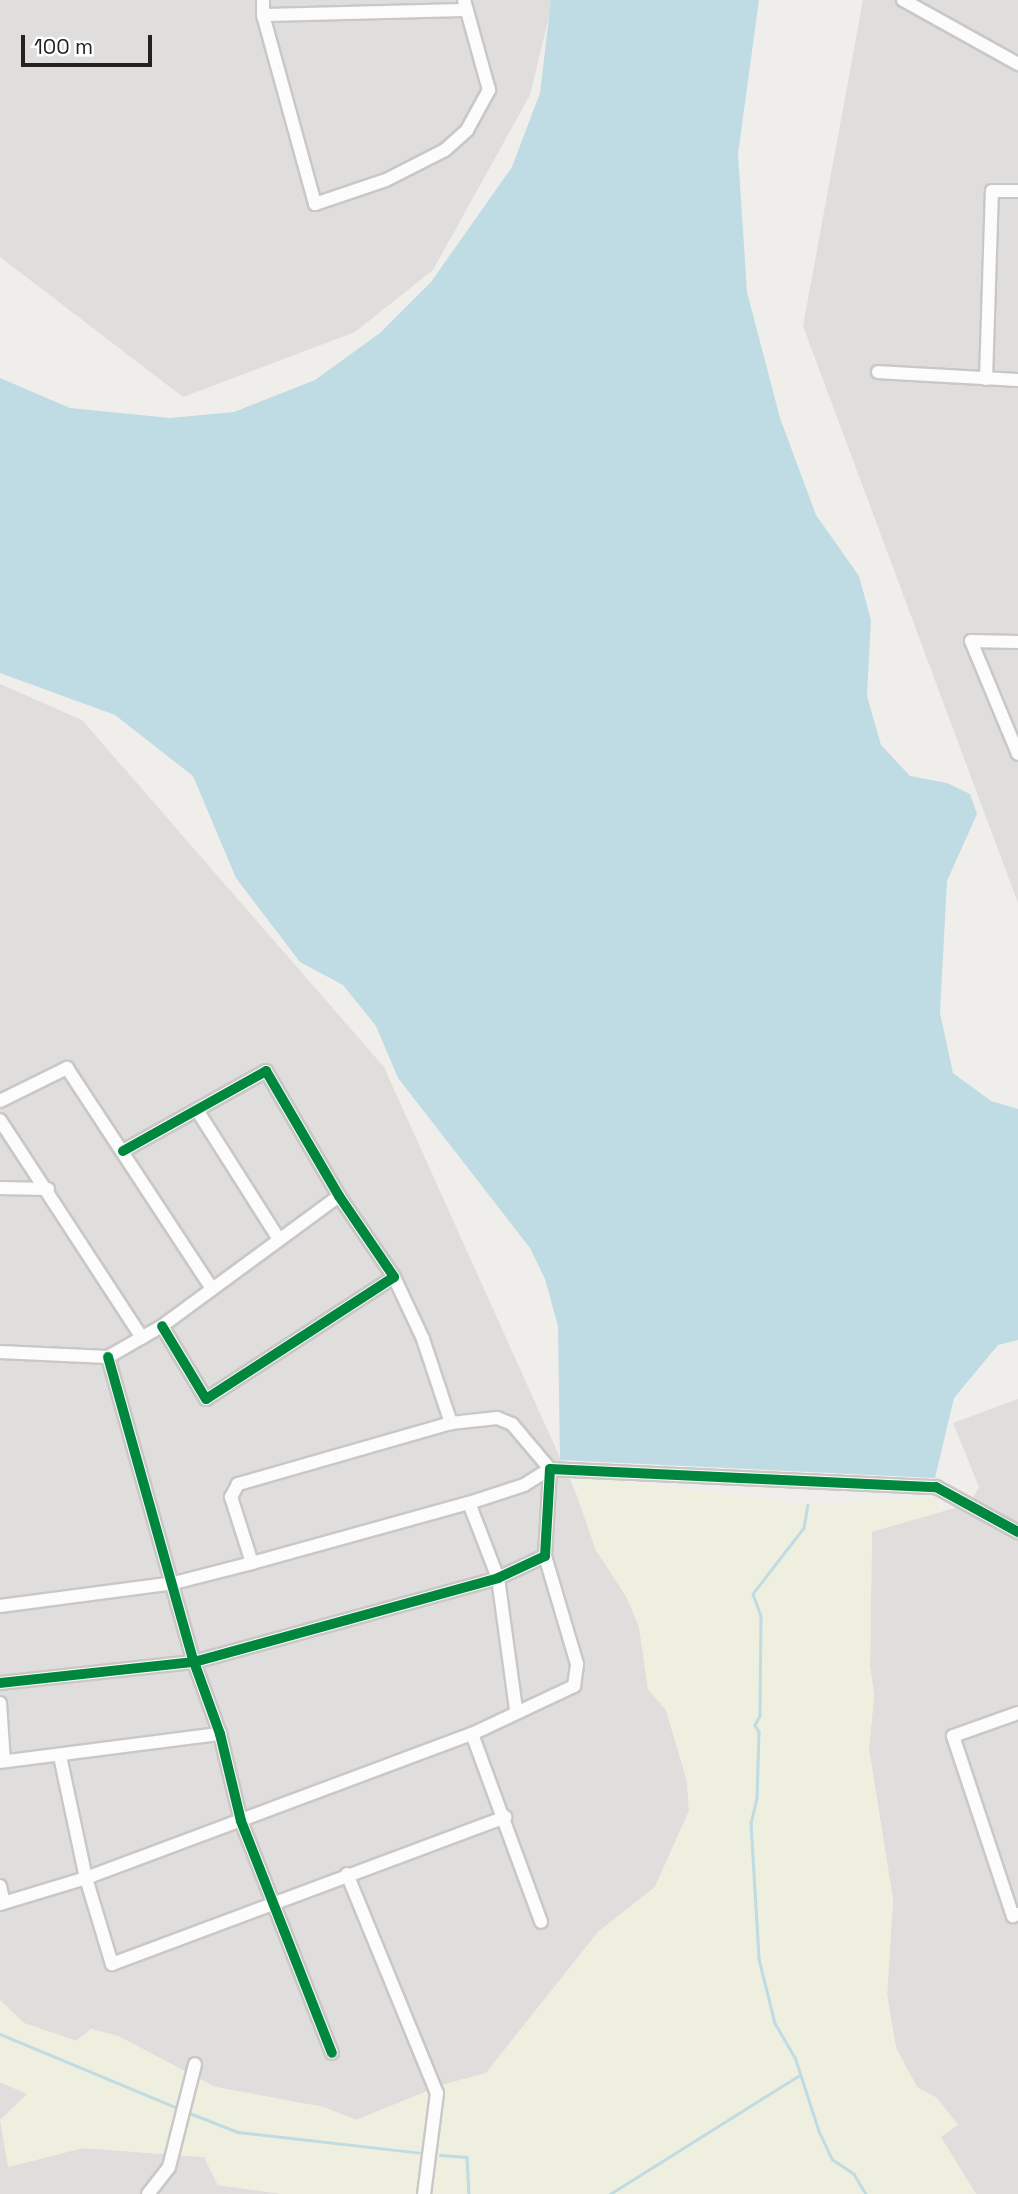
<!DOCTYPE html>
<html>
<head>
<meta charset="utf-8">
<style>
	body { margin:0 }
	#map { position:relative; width:1018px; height:2194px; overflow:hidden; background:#f0eeeb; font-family:"Space Grotesk",sans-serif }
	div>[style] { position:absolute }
	.residential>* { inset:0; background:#dfdedc }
	.farmland>* { inset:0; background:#efefdf }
	.water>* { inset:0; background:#bfdbe3 }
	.stream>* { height:2.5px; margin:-1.25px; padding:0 1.25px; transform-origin:1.25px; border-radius:1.25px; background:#bfdbe3 }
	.roads { filter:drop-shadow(2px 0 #c9c8c7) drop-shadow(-2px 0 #c9c8c7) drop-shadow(0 2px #c9c8c7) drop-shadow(0 -2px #c9c8c7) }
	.minor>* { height:12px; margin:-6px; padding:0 6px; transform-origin:6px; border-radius:6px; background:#fdfcfc }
	.cycleway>* { height:10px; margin:-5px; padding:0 5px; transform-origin:5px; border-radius:5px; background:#00873e }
	span { translate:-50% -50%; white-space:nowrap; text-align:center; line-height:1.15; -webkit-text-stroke:5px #fff; paint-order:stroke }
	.scale { position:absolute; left:21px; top:35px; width:131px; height:32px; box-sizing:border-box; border:4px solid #222; border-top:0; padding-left:9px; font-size:21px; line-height:24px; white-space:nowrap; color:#222; -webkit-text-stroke:5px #fff; paint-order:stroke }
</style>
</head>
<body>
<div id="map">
	<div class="residential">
		<div style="clip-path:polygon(0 0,553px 0,530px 95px,433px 270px,355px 332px,183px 397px,0 257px)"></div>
		<div style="clip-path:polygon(863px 0,1018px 0,1018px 903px,803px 326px)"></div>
		<div style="clip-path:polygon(0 684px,82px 720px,384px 1067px,576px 1493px,596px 1550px,626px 1596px,639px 1626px,648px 1689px,666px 1710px,687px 1781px,689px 1811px,655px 1887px,598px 1932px,486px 2073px,442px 2085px,357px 2120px,323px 2107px,215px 2087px,118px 2036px,91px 2029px,77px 2041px,23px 2023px,0 2000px)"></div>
		<div style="clip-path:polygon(1018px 1399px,1018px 2194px,976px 2194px,940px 2137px,958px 2125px,937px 2098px,917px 2087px,896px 2048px,887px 1995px,893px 1900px,869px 1749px,874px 1695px,870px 1667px,872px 1531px,969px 1504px,979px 1487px,953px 1423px)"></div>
		<div style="clip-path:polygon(0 2082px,27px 2094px,9px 2167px,82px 2148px,204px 2157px,218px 2185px,282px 2194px,0 2194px)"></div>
	</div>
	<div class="farmland">
		<div style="clip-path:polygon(582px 1476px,808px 1505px,936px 1497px,937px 1513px,872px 1532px,870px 1667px,874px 1695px,869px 1749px,893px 1900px,887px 1995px,896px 2048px,917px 2087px,937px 2098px,958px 2125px,941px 2137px,976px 2194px,282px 2194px,218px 2185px,204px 2157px,83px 2148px,8px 2167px,0 2120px,27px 2094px,0 2082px,0 2000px,24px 2023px,76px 2041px,91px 2029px,118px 2036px,215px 2087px,323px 2107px,356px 2120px,442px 2085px,486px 2073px,598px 1932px,655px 1887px,689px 1811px,687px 1781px,666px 1710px,648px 1689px,639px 1626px,626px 1596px,596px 1550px,576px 1493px)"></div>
	</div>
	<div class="water">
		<div style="clip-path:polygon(551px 0,759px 0,738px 154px,747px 292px,780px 418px,816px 515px,859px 576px,871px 620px,867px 696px,881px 745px,910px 776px,947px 783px,970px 794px,977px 814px,947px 881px,940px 1013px,953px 1073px,991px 1101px,1018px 1109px,1018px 1340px,998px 1345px,954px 1398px,935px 1478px,560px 1460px,558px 1326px,545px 1279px,530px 1248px,398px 1078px,376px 1026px,343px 985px,300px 962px,236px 878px,193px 776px,115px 715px,0 673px,0 378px,70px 408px,170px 418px,234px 412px,315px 380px,380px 333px,431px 282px,512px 167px,540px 93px)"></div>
	</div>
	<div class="stream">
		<div style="left:808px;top:1505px;width:23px;rotate:100deg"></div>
		<div style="left:804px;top:1528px;width:83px;rotate:127.7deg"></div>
		<div style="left:753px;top:1594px;width:23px;rotate:70deg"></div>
		<div style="left:761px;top:1616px;width:100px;rotate:90.6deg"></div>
		<div style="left:760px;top:1716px;width:10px;rotate:119deg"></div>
		<div style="left:755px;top:1725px;width:8px;rotate:60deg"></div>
		<div style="left:759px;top:1732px;width:66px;rotate:91.7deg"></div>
		<div style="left:757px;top:1798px;width:26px;rotate:103deg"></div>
		<div style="left:751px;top:1823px;width:136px;rotate:86.6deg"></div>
		<div style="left:759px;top:1959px;width:66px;rotate:76deg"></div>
		<div style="left:775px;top:2023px;width:39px;rotate:60deg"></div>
		<div style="left:795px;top:2057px;width:78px;rotate:72deg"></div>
		<div style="left:819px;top:2131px;width:31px;rotate:65deg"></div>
		<div style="left:832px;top:2159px;width:27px;rotate:34deg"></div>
		<div style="left:854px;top:2174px;width:23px;rotate:59deg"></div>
		<div style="left:0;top:2034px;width:193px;rotate:22.6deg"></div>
		<div style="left:187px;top:2112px;width:55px;rotate:21.4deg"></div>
		<div style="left:238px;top:2132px;width:184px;rotate:6.5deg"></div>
		<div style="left:440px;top:2155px;width:27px;rotate:4deg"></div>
		<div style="left:467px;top:2157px;width:37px;rotate:87deg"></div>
		<div style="left:610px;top:2194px;width:224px;rotate:-32.1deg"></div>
	</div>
	<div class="roads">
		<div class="minor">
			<div style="left:263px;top:0;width:15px;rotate:90deg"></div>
			<div style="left:263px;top:15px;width:196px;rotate:74.6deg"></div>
			<div style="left:315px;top:204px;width:75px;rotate:-18.7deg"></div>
			<div style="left:386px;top:180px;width:66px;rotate:-27deg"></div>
			<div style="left:445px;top:150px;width:30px;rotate:-42deg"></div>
			<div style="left:467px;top:130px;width:46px;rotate:-61.2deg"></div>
			<div style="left:489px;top:90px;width:93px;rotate:-105.5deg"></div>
			<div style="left:903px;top:0;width:132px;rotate:29.1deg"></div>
			<div style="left:263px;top:15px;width:204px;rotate:-1.4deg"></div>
			<div style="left:878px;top:372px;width:140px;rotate:3.3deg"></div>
			<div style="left:986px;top:379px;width:188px;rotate:-88.2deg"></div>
			<div style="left:992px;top:191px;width:26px"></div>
			<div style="left:1018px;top:642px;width:47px;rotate:-178.8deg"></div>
			<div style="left:971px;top:641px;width:122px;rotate:67.4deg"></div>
			<div style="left:0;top:1101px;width:75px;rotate:-26.2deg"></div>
			<div style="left:67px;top:1068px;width:264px;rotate:56.7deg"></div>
			<div style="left:197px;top:1110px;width:153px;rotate:57.6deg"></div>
			<div style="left:0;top:1120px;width:260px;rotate:56.9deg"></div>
			<div style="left:123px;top:1151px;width:164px;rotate:-29.2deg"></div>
			<div style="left:266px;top:1071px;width:145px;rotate:59.7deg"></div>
			<div style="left:339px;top:1196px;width:98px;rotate:55.8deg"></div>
			<div style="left:394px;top:1277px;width:224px;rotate:147deg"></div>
			<div style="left:206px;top:1399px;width:85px;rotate:-121.1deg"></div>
			<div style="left:0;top:1188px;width:48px;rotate:1.2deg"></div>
			<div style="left:394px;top:1277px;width:68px;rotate:64.9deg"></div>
			<div style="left:423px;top:1339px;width:89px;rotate:71.6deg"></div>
			<div style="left:0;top:1352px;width:108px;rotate:2.7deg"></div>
			<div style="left:108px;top:1357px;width:62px;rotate:-29.9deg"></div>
			<div style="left:162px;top:1326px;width:220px;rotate:-36.3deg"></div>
			<div style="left:108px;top:1357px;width:317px;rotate:74.3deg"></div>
			<div style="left:194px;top:1662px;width:77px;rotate:70.1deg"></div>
			<div style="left:220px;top:1734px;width:89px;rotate:76.4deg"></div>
			<div style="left:241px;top:1821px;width:249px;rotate:68.6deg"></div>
			<div style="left:469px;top:1503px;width:80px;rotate:68.9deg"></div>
			<div style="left:498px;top:1578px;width:133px;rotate:82.2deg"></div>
			<div style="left:0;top:1606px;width:176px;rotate:-7.5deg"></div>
			<div style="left:174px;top:1583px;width:81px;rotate:-14.4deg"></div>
			<div style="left:252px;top:1563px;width:225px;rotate:-15.5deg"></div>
			<div style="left:469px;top:1503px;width:58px;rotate:-18.1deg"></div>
			<div style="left:524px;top:1485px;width:31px;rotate:-32deg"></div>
			<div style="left:550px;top:1469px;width:59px;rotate:-130.2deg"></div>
			<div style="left:512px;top:1424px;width:16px;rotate:-158deg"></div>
			<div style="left:497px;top:1418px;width:46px;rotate:173.8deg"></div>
			<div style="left:451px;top:1423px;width:222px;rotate:164deg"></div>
			<div style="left:238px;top:1484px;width:15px;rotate:118deg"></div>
			<div style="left:231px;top:1497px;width:69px;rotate:72.3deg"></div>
			<div style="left:0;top:1683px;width:195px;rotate:-6.2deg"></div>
			<div style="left:194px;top:1662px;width:315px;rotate:-15.4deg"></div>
			<div style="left:498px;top:1578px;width:52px;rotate:-25.1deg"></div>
			<div style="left:545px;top:1556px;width:87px;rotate:-86.7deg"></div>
			<div style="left:550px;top:1469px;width:386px;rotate:2.7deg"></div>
			<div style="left:936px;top:1487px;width:94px;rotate:28.8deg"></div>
			<div style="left:0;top:1703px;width:58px;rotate:86.1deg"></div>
			<div style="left:1018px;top:1713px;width:69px;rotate:160.5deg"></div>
			<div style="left:953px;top:1736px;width:190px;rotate:71.6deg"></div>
			<div style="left:1013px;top:1916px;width:5px;rotate:-22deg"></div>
			<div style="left:472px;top:1734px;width:200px;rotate:69.8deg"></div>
			<div style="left:60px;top:1756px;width:125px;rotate:78deg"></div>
			<div style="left:86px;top:1878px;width:90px;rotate:73.2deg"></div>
			<div style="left:112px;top:1964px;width:420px;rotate:-20.5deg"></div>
			<div style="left:0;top:1762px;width:222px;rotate:-7.3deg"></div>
			<div style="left:347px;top:1874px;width:237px;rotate:67.7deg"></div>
			<div style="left:437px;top:2093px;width:102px;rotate:97.3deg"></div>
			<div style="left:0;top:1886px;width:17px;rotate:77deg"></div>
			<div style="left:0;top:1904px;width:90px;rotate:-16.8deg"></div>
			<div style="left:86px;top:1878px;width:412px;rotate:-20.5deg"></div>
			<div style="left:472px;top:1734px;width:113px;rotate:-25.2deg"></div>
			<div style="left:574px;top:1686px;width:22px;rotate:-82deg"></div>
			<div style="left:577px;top:1664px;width:113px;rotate:-106.5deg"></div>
			<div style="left:148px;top:2194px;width:34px;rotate:-52deg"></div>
			<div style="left:169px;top:2167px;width:106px;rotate:-75.8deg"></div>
		</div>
	</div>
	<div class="cycleway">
		<div style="left:123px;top:1151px;width:164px;rotate:-29.2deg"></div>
		<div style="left:266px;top:1071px;width:145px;rotate:59.7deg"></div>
		<div style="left:339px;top:1196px;width:98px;rotate:55.8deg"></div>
		<div style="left:394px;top:1277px;width:224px;rotate:147deg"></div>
		<div style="left:206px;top:1399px;width:85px;rotate:-121.1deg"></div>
		<div style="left:108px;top:1357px;width:317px;rotate:74.3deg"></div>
		<div style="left:194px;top:1662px;width:77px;rotate:70.1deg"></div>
		<div style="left:220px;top:1734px;width:89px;rotate:76.4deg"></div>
		<div style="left:241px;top:1821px;width:249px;rotate:68.6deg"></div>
		<div style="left:0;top:1683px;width:195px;rotate:-6.2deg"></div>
		<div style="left:194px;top:1662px;width:315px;rotate:-15.4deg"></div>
		<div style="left:498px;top:1578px;width:52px;rotate:-25.1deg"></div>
		<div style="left:545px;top:1556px;width:87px;rotate:-86.7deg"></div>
		<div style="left:550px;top:1469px;width:386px;rotate:2.7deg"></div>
		<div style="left:936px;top:1487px;width:94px;rotate:28.8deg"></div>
	</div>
	<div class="scale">100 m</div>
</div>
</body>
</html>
